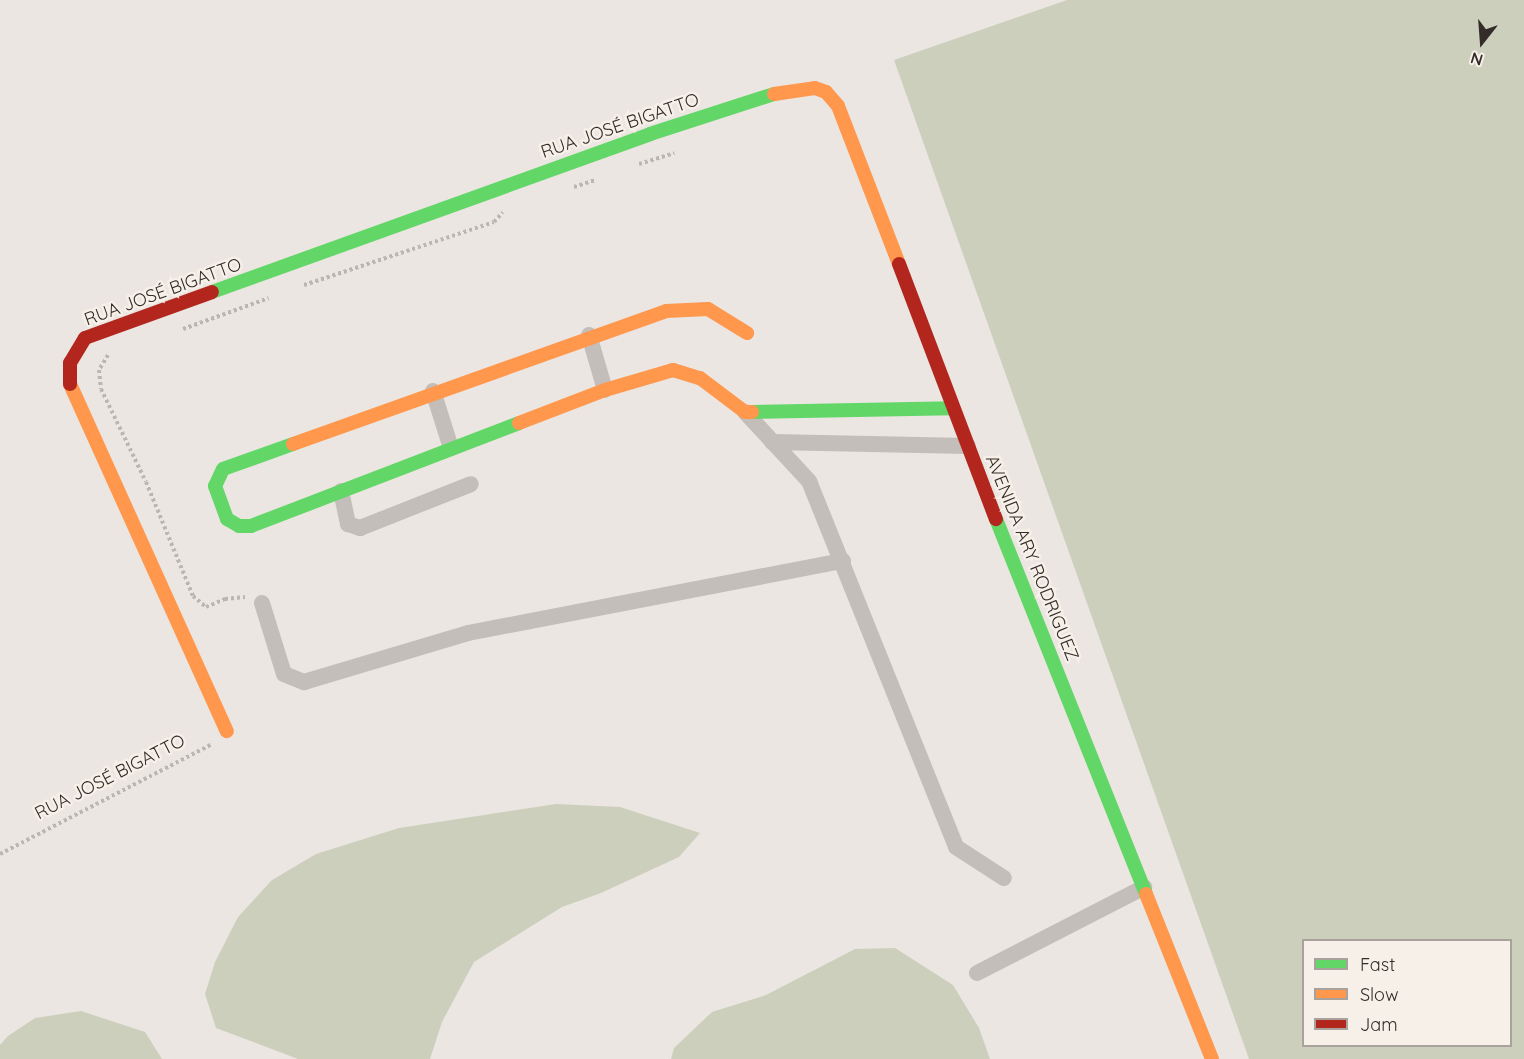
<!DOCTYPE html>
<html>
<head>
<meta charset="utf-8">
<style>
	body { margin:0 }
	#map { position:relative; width:1524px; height:1059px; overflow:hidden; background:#ebe6e1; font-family:Quicksand,sans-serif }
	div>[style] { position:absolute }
	.green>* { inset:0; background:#cdcfbd }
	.path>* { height:4px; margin-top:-2px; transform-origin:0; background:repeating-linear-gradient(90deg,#bcb6b3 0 3px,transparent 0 6px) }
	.street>* { height:16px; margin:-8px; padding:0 8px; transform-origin:8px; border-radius:8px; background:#c3beba }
	.fast>* { height:14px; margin:-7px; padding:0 7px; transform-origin:7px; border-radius:7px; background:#63d668 }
	.slow>* { height:14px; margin:-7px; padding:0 7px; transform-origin:7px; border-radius:7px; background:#ff974d }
	.jam>* { height:14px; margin:-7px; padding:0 7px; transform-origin:7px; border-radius:7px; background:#b3261e }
	span { translate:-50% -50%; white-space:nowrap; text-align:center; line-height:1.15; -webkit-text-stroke:5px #f7f0e9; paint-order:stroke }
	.street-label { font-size:18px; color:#342c29 }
	.legend { position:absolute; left:1302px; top:939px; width:210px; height:108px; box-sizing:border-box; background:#f7f0e9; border:2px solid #a9a29c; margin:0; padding:8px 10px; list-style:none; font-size:18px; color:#342c29 }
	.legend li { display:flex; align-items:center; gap:12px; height:30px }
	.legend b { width:30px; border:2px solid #a9a29c }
	.north { position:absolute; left:1452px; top:12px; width:60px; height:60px; -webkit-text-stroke:4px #f7f0e9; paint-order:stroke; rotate:197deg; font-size:16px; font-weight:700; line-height:24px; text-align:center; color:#342c29 }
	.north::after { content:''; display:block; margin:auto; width:21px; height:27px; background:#342c29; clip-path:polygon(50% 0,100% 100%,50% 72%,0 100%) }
</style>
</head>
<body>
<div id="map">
	<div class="green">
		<div style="clip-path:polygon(evenodd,1067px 0,1524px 0,1524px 1059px,1249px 1059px,894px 60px,1067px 0,1304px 940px,1510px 940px,1510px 1046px,1304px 1046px,1304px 940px)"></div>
		<div style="clip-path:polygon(556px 804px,620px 807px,700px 833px,679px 857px,601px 893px,562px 907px,474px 962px,442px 1022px,430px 1059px,298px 1059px,216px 1028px,205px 994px,215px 962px,238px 917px,272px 880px,316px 854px,399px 828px)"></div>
		<div style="clip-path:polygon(895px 948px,953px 985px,979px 1028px,990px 1059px,671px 1059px,674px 1048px,712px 1012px,766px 995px,855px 949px)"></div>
		<div style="clip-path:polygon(81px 1011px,145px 1032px,162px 1059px,0 1059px,0 1045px,8px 1036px,35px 1018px)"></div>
	</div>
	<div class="path">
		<div style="left:639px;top:164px;width:37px;rotate:-17deg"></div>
		<div style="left:574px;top:187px;width:22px;rotate:-18deg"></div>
		<div style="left:304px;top:285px;width:200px;rotate:-18.3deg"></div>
		<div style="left:494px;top:222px;width:13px;rotate:-48deg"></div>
		<div style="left:183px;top:329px;width:91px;rotate:-19.8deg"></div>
		<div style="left:108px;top:355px;width:17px;rotate:121deg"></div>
		<div style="left:99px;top:370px;width:19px;rotate:84deg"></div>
		<div style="left:101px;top:389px;width:103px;rotate:64.2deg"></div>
		<div style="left:146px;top:482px;width:123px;rotate:67.6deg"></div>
		<div style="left:193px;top:596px;width:17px;rotate:40deg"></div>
		<div style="left:206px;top:607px;width:21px;rotate:-23deg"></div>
		<div style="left:225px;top:599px;width:20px;rotate:-6deg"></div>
		<div style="left:0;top:854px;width:239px;rotate:-27.4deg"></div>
	</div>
	<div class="street">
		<div style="left:589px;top:335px;width:57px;rotate:73.8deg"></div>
		<div style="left:433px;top:391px;width:60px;rotate:72.5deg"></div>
		<div style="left:745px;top:412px;width:94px;rotate:47.2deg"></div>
		<div style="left:809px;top:481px;width:394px;rotate:68.1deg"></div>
		<div style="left:956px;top:847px;width:57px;rotate:32.9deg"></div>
		<div style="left:772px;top:442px;width:196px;rotate:1.2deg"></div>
		<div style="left:341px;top:491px;width:34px;rotate:78deg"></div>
		<div style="left:348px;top:524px;width:13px;rotate:18deg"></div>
		<div style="left:360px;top:528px;width:119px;rotate:-21.6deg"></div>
		<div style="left:262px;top:603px;width:74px;rotate:72.8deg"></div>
		<div style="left:284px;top:674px;width:22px;rotate:22deg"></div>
		<div style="left:304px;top:682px;width:171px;rotate:-16.6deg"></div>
		<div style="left:468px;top:633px;width:382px;rotate:-10.9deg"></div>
		<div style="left:977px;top:973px;width:188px;rotate:-27.2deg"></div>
	</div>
	<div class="fast">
		<div style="left:212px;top:292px;width:466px;rotate:-19.8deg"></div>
		<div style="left:650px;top:134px;width:130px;rotate:-17.9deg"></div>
		<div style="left:752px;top:412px;width:200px;rotate:-1.1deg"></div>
		<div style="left:293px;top:444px;width:74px;rotate:160.3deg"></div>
		<div style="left:223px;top:469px;width:19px;rotate:115deg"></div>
		<div style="left:215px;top:486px;width:35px;rotate:70deg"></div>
		<div style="left:227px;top:519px;width:14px;rotate:30deg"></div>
		<div style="left:239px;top:526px;width:12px"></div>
		<div style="left:251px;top:526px;width:287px;rotate:-21deg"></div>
		<div style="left:996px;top:519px;width:404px;rotate:68.2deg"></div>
	</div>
	<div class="slow">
		<div style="left:774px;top:94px;width:41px;rotate:-8.3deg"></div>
		<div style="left:815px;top:88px;width:12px;rotate:20deg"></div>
		<div style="left:826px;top:92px;width:18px;rotate:49deg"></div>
		<div style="left:838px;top:106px;width:169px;rotate:68.9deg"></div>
		<div style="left:70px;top:384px;width:381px;rotate:65.7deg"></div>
		<div style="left:519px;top:423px;width:92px;rotate:-21deg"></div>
		<div style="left:605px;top:390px;width:71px;rotate:-16.4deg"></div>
		<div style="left:673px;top:370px;width:28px;rotate:17deg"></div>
		<div style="left:700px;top:378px;width:56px;rotate:37.1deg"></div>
		<div style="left:745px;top:412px;width:7px"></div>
		<div style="left:293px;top:444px;width:396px;rotate:-19.6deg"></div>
		<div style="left:666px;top:311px;width:42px;rotate:-2.7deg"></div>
		<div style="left:708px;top:309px;width:46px;rotate:31.6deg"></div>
		<div style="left:1146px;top:894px;width:178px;rotate:68.2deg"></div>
	</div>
	<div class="jam">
		<div style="left:899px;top:264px;width:273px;rotate:69.2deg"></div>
		<div style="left:70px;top:384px;width:21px;rotate:-90deg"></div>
		<div style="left:70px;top:363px;width:29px;rotate:-59deg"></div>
		<div style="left:85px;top:338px;width:135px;rotate:-19.9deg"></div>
	</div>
	<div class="street-label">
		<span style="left:620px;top:126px;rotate:-19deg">RUA JOSÉ BIGATTO</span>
		<span style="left:163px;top:292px;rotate:-20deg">RUA JOSÉ BIGATTO</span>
		<span style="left:1032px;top:558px;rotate:68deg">AVENIDA ARY RODRIGUEZ</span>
		<span style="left:110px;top:777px;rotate:-27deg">RUA JOSÉ BIGATTO</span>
	</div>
	<ul class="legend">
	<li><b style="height:8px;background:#63d668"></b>Fast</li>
	<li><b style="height:8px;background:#ff974d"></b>Slow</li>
	<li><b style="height:8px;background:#b3261e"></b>Jam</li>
	</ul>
	<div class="north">N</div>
</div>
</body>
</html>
